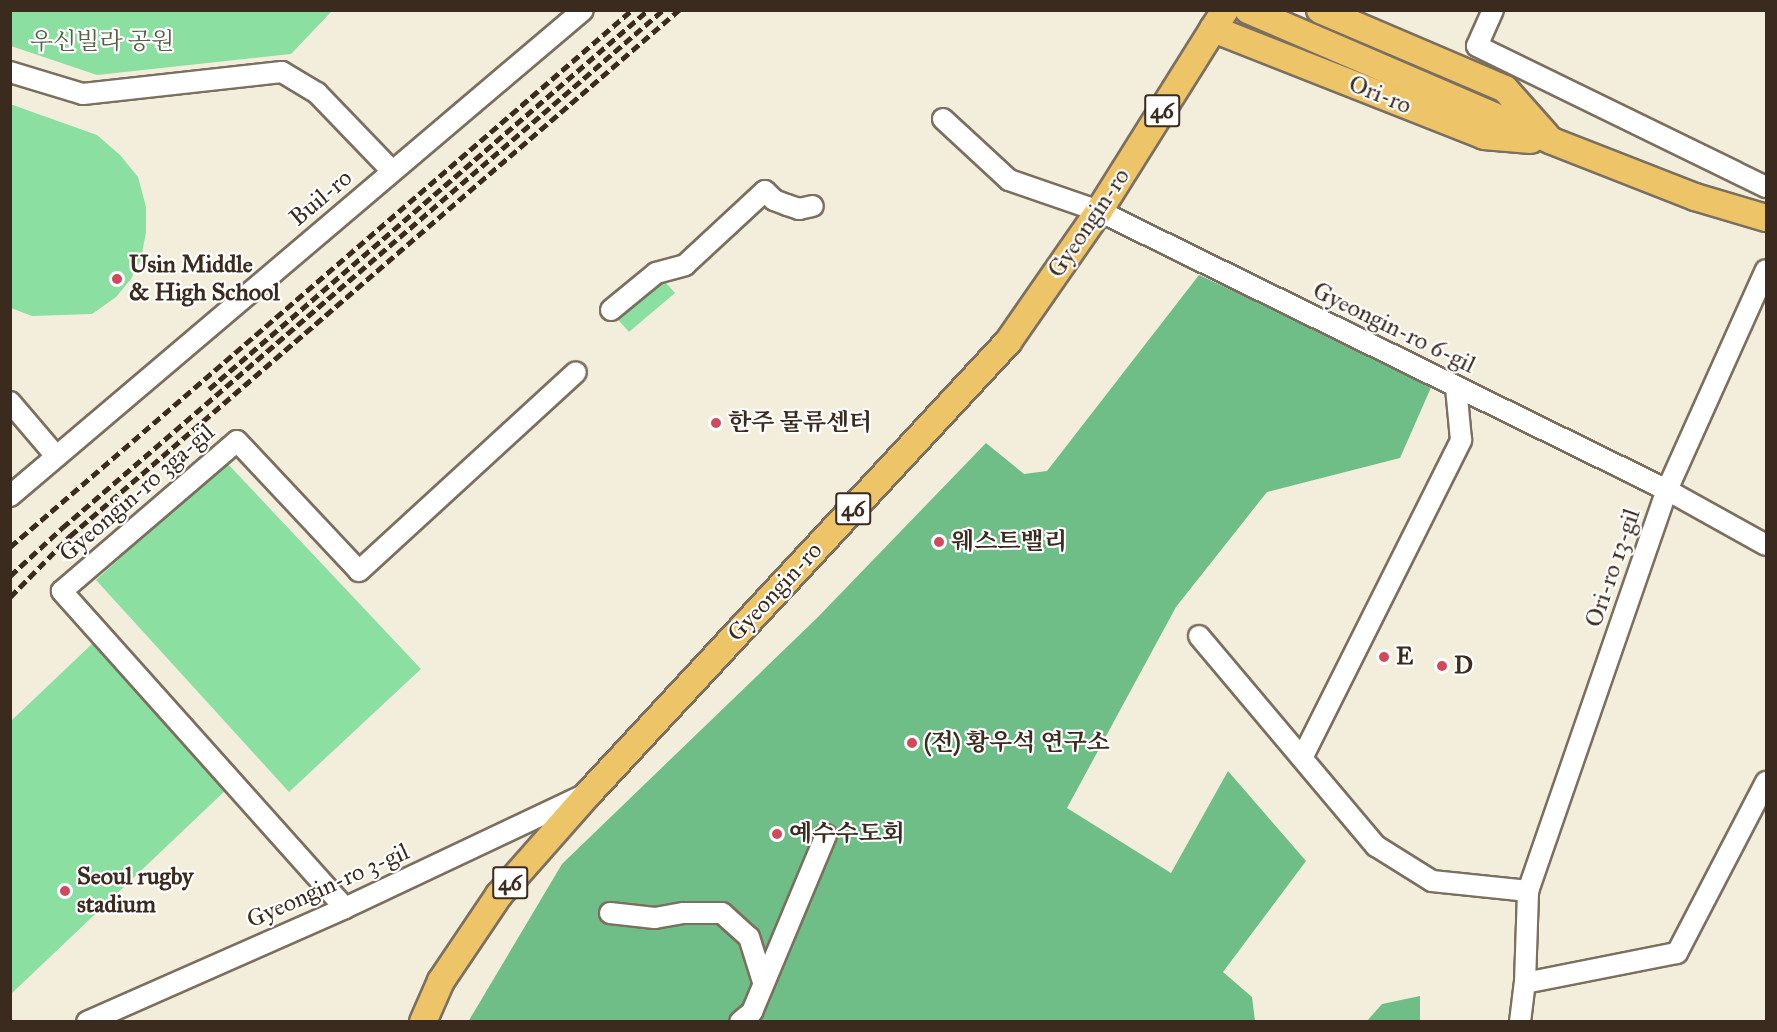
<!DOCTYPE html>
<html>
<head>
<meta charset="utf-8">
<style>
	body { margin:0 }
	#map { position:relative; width:1777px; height:1032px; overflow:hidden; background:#f2eedb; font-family:"IM FELL Great Primer","Noto Serif KR",serif }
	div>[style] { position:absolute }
	.green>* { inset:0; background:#8adfa1 }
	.forest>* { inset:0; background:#6fbe87 }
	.roads { filter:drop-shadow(2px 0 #7b6f60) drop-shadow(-2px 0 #7b6f60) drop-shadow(0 2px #7b6f60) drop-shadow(0 -2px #7b6f60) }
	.minor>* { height:20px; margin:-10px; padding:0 10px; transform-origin:10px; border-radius:10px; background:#fff }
	.major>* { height:26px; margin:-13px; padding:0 13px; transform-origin:13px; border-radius:13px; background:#eec469 }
	.rail>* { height:4.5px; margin-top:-2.25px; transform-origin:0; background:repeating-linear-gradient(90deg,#3b2a1e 0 9px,transparent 0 13.5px) }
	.dots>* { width:16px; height:16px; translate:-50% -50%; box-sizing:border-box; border:3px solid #fff; border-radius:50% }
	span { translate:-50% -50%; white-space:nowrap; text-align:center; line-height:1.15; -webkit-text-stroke:4.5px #fff; paint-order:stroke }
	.shield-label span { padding:2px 4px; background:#fff; border:2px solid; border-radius:4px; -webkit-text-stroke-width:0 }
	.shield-label { font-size:22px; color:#3b2a1e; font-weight:700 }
	.park-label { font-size:24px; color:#536045 }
	.street-label { font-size:24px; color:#3b2a1e }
	.poi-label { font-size:24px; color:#3b2a1e; font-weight:700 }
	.left { translate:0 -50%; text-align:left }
	.frame { position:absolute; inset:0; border:12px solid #3b2a1e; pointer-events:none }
</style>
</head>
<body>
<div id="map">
	<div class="green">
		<div style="clip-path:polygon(11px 10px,115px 11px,332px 11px,291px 54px,97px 75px,11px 46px)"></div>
		<div style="clip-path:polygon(10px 104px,97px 135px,120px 155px,138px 177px,146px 207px,146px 232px,141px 259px,131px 279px,116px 297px,92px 314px,32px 316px,11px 308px)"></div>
		<div style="clip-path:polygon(659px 275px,675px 293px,629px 332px,613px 314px)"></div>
		<div style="clip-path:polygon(226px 462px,421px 669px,289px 792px,96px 580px)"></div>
		<div style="clip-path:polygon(94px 642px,228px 788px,11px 994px,11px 721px)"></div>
	</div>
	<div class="forest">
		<div style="clip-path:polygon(1199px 275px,1433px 383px,1400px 458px,1267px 492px,1176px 607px,1067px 808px,1171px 873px,1228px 771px,1306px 861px,1223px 972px,1252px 997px,1255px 1021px,468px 1022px,562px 864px,817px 618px,986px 443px,1024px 474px,1047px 471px)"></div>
		<div style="clip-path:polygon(1420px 996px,1420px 1021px,1367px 1021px,1382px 1004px)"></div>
	</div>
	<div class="roads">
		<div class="minor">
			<div style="left:1493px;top:10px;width:39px;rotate:114deg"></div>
			<div style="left:1477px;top:46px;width:322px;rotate:26deg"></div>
			<div style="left:10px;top:72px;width:76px;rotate:16.8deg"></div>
			<div style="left:83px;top:94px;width:200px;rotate:-6.3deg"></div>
			<div style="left:282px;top:72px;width:41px;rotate:31deg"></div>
			<div style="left:317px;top:93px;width:108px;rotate:46.1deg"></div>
			<div style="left:943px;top:119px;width:90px;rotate:42.7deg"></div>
			<div style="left:1009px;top:180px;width:95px;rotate:19deg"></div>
			<div style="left:1099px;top:211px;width:633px;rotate:26.16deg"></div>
			<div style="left:1667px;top:490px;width:113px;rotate:29.1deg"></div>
			<div style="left:611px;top:310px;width:58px;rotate:-39.4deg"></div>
			<div style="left:656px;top:273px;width:30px;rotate:-15deg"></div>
			<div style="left:685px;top:265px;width:109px;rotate:-42.8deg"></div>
			<div style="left:765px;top:191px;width:13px;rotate:45deg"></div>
			<div style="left:774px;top:200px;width:14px;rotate:21deg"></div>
			<div style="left:787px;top:205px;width:13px;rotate:18deg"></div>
			<div style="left:799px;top:209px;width:14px;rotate:-12deg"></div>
			<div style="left:10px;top:402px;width:71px;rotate:49.6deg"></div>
			<div style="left:10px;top:496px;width:751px;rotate:-40.3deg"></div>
			<div style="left:1199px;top:636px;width:275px;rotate:49.9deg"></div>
			<div style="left:1376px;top:846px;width:66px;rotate:32deg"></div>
			<div style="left:1432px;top:881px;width:97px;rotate:5.9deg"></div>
			<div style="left:1302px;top:758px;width:356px;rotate:-63.4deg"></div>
			<div style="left:1461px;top:440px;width:53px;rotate:-95.4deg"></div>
			<div style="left:345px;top:908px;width:425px;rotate:-131.8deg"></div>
			<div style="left:62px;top:591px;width:230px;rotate:-40.6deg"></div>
			<div style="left:237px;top:441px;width:178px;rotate:46.8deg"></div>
			<div style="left:359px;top:571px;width:294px;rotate:-42.5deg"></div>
			<div style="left:610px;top:913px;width:45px;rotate:6.3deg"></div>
			<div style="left:655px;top:918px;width:29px;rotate:-10deg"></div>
			<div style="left:684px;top:913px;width:38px"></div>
			<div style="left:722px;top:913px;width:36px;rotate:42deg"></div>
			<div style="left:749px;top:937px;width:47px;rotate:72.7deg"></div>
			<div style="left:1525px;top:983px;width:155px;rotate:-11.2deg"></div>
			<div style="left:1677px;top:953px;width:193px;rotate:-62.5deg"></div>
			<div style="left:87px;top:1022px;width:282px;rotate:-23.8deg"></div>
			<div style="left:345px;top:908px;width:264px;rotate:-25.3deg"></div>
			<div style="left:740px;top:1022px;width:16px;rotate:-40deg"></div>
			<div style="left:752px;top:1012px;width:192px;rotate:-67.3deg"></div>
			<div style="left:1520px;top:1022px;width:39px;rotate:-83deg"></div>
			<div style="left:1525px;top:983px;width:92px;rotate:-88.1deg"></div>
			<div style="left:1528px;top:891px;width:424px;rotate:-70.9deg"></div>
			<div style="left:1667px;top:490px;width:241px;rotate:-65.8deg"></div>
		</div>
		<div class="major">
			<div style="left:1248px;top:10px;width:331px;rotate:23.3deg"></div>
			<div style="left:1552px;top:141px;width:154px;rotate:21.4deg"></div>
			<div style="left:1695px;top:197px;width:74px;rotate:16.5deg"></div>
			<div style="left:1320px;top:10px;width:201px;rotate:23.1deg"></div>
			<div style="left:1505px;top:89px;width:62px;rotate:48.3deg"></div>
			<div style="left:1213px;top:29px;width:291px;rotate:21.5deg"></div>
			<div style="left:1484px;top:136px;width:47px;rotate:4.9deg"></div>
			<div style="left:423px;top:1022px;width:45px;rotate:-66.3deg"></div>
			<div style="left:441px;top:981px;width:104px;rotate:-56deg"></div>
			<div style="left:499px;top:895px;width:136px;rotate:-48.6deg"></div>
			<div style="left:589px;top:793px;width:616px;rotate:-47.11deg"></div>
			<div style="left:1008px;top:342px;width:160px;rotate:-55.2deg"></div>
			<div style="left:1099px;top:211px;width:237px;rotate:-57.9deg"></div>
		</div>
	</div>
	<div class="rail">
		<div style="left:209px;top:389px;width:580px;rotate:-40.8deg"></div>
		<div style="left:10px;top:547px;width:822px;rotate:-40.81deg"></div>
		<div style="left:10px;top:576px;width:71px;rotate:-42.7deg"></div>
		<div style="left:62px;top:528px;width:793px;rotate:-40.76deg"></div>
		<div style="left:10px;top:597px;width:86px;rotate:-45.5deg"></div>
		<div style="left:70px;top:536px;width:805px;rotate:-40.82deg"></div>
	</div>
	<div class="dots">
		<div style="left:117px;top:279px;background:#d1495b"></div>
		<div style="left:716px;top:423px;background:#d1495b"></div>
		<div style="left:939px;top:542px;background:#d1495b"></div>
		<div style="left:1384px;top:657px;background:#d1495b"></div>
		<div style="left:1442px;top:666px;background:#d1495b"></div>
		<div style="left:912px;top:743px;background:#d1495b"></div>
		<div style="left:777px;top:834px;background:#d1495b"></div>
		<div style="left:65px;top:891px;background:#d1495b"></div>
	</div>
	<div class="shield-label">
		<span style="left:1162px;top:111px">46</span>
		<span style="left:853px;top:509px">46</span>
		<span style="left:510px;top:883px">46</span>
	</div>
	<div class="park-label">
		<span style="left:102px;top:42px">우신빌라 공원</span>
	</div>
	<div class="street-label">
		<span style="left:1380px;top:95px;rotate:22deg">Ori-ro</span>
		<span style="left:321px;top:198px;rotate:-40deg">Buil-ro</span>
		<span style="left:1089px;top:223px;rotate:-56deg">Gyeongin-ro</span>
		<span style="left:1394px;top:328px;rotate:26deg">Gyeongin-ro 6-gil</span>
		<span style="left:137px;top:493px;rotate:-41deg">Gyeongin-ro 3ga-gil</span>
		<span style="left:1613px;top:568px;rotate:-71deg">Ori-ro 13-gil</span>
		<span style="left:775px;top:592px;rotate:-47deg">Gyeongin-ro</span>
		<span style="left:328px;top:886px;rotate:-24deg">Gyeongin-ro 3-gil</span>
	</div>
	<div class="poi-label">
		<span class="left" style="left:129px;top:279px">Usin Middle<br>&amp; High School</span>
		<span class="left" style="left:728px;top:423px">한주 물류센터</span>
		<span class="left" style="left:951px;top:542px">웨스트밸리</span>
		<span class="left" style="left:1396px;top:657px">E</span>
		<span class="left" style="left:1454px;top:666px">D</span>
		<span class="left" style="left:924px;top:743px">(전) 황우석 연구소</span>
		<span class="left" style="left:789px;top:834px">예수수도회</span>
		<span class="left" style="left:77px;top:891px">Seoul rugby<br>stadium</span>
	</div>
	<div class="frame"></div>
</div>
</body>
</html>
